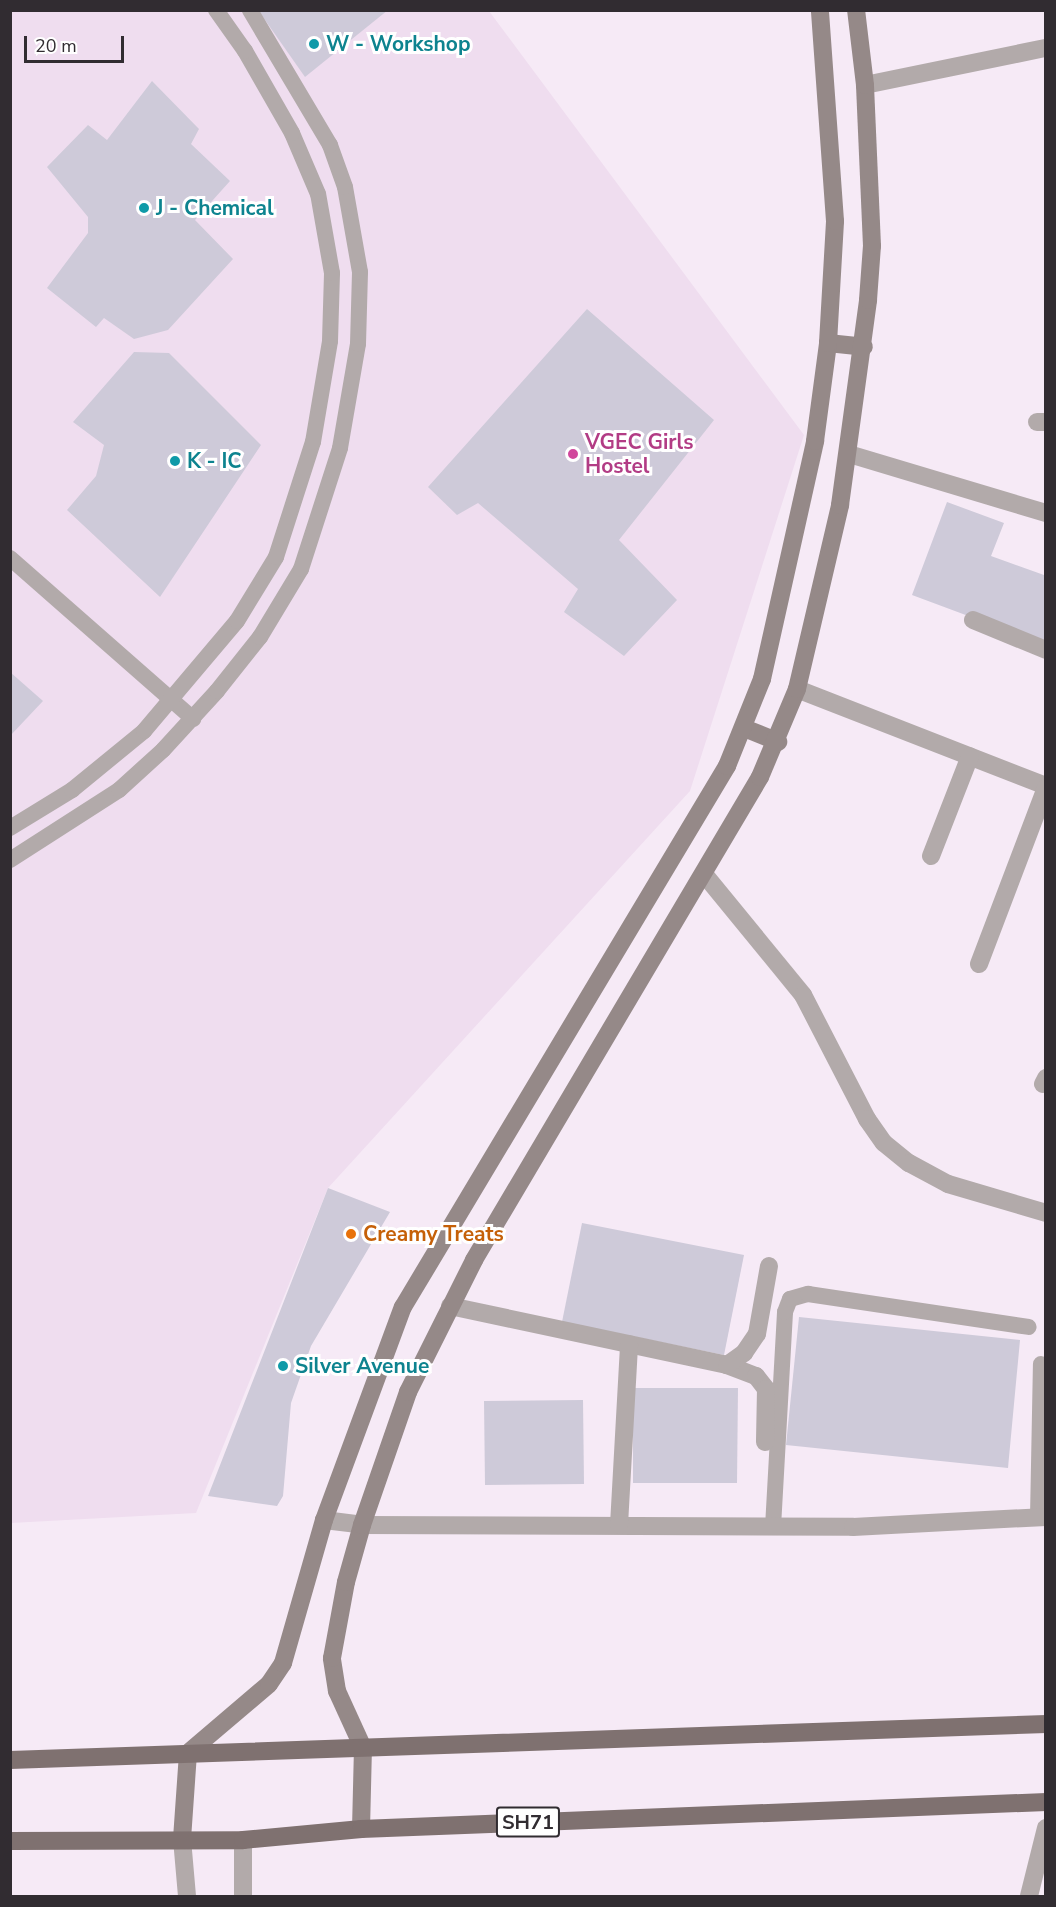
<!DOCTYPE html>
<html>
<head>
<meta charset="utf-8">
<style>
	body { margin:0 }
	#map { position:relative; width:1056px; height:1907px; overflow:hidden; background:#f6eaf6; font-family:"Nunito Sans",sans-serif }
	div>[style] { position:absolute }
	.built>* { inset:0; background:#efddef }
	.building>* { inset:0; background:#cecad9 }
	.service>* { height:16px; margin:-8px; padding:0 8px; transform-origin:8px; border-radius:8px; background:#b2aaaa }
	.minor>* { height:18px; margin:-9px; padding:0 9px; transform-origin:9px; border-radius:9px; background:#b2aaaa }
	.tertiary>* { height:18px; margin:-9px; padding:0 9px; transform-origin:9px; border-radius:9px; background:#b2aaaa }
	.secondary>* { height:18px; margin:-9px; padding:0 9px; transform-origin:9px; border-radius:9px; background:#958988 }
	.primary>* { height:18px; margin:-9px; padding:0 9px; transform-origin:9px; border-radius:9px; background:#7f7170 }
	.dots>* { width:16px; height:16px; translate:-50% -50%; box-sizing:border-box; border:3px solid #fff; border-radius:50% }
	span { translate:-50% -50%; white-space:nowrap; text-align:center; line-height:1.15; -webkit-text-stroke:6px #fff; paint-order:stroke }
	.shield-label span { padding:2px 4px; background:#fff; border:2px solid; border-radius:4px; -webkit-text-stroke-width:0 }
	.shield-label { font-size:20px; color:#312c31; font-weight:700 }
	.culture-label { font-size:21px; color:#0d838f; font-weight:700 }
	.left { translate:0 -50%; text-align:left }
	.hotel-label { font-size:21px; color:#b23c85; font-weight:700 }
	.food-label { font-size:21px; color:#c56008; font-weight:700 }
	.frame { position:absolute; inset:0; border:12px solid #312c31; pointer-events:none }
	.scale { position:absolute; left:24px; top:36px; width:100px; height:27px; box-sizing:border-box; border:3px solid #312c31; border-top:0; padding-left:8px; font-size:18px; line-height:21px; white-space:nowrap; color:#312c31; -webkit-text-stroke:4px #fff; paint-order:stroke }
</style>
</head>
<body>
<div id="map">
	<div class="built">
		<div style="clip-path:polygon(11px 11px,489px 11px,804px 435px,690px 791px,328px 1188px,196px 1513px,11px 1523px)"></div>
	</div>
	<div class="building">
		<div style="clip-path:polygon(258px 10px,388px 10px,305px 77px)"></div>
		<div style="clip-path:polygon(152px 81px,199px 129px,191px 144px,230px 181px,195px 220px,233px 259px,168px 330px,134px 339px,104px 318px,96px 327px,47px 288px,88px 233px,88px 217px,47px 167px,88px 125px,107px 140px)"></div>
		<div style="clip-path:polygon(587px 309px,714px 420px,619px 540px,677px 600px,624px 656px,564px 612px,578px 589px,478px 503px,457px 515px,428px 487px)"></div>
		<div style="clip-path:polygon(134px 352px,169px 353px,261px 445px,160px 597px,67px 510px,96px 476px,104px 445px,73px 422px)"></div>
		<div style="clip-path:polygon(947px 502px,1004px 523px,991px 556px,1044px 575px,1046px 571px,1046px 645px,912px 595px)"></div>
		<div style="clip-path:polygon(10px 672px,43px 701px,10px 736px)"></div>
		<div style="clip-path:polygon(328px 1188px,390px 1212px,311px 1346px,291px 1403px,283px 1496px,277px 1506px,208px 1496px)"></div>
		<div style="clip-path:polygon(582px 1223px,744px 1255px,724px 1355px,562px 1322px)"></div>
		<div style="clip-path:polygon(799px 1317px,1020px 1340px,1008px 1468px,786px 1445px)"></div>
		<div style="clip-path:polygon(633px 1388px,738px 1388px,737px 1483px,633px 1483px)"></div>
		<div style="clip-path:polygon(583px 1400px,584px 1484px,485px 1485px,484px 1401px)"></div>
	</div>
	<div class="service">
		<div style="left:10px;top:558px;width:244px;rotate:41.3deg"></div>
		<div style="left:10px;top:828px;width:73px;rotate:-31.5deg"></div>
		<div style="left:72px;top:790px;width:93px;rotate:-39.3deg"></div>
		<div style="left:144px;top:731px;width:144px;rotate:-49.8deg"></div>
		<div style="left:237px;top:621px;width:75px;rotate:-58.6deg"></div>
		<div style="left:276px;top:557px;width:121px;rotate:-72.2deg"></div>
		<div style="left:313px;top:442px;width:102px;rotate:-80.4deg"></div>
		<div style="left:330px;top:341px;width:68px;rotate:-88.3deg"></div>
		<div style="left:332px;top:273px;width:80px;rotate:-100deg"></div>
		<div style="left:318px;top:194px;width:66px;rotate:-113.1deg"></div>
		<div style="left:292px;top:133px;width:95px;rotate:-119.8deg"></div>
		<div style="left:245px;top:51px;width:50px;rotate:-125.3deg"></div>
		<div style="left:10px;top:860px;width:130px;rotate:-32.7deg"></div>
		<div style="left:119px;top:790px;width:59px;rotate:-42.3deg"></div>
		<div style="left:163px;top:750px;width:80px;rotate:-47.5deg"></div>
		<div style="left:217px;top:691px;width:69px;rotate:-51.5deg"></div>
		<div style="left:260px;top:637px;width:79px;rotate:-58.9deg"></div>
		<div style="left:301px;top:569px;width:127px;rotate:-72.1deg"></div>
		<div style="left:340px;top:448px;width:106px;rotate:-80.2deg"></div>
		<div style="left:358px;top:344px;width:72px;rotate:-88.4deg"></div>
		<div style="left:360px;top:272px;width:86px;rotate:-100deg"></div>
		<div style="left:345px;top:187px;width:45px;rotate:-109.7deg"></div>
		<div style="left:330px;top:145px;width:157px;rotate:-120.7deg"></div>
		<div style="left:1038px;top:1517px;width:153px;rotate:-88.9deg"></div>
		<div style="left:773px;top:1527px;width:215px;rotate:-86.8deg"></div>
		<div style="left:785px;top:1312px;width:14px;rotate:-69deg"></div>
		<div style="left:790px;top:1299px;width:19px;rotate:-16deg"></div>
		<div style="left:808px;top:1294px;width:223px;rotate:8.5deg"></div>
	</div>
	<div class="minor">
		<div style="left:865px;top:85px;width:185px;rotate:-11.6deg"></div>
		<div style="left:1037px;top:422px;width:9px"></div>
		<div style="left:849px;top:454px;width:206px;rotate:16.7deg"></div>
		<div style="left:973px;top:620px;width:79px;rotate:22.3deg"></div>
		<div style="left:797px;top:689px;width:267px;rotate:21.3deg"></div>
		<div style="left:931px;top:856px;width:107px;rotate:-68.7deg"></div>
		<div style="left:704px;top:874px;width:156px;rotate:50.7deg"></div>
		<div style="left:803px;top:995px;width:140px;rotate:62.7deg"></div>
		<div style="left:867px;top:1119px;width:29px;rotate:55deg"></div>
		<div style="left:884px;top:1143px;width:32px;rotate:39deg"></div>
		<div style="left:909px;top:1163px;width:44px;rotate:28.3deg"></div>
		<div style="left:948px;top:1184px;width:102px;rotate:16.5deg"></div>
		<div style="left:979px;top:964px;width:188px;rotate:-69.2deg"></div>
		<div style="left:1043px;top:1084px;width:7px;rotate:-63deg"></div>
		<div style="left:450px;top:1306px;width:283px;rotate:12deg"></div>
		<div style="left:727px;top:1365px;width:31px;rotate:21deg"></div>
		<div style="left:756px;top:1376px;width:16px;rotate:52deg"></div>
		<div style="left:766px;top:1389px;width:53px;rotate:91.1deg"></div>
		<div style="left:727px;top:1365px;width:21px;rotate:-35deg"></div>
		<div style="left:744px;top:1353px;width:23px;rotate:-56deg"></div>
		<div style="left:757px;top:1334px;width:69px;rotate:-80deg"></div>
		<div style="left:324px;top:1520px;width:38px;rotate:7deg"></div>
		<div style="left:362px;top:1525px;width:491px;rotate:0.2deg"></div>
		<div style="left:853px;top:1527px;width:193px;rotate:-3deg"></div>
		<div style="left:619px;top:1525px;width:181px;rotate:-86.8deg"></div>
		<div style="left:1029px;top:1896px;width:70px;rotate:-76deg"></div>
	</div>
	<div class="tertiary">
		<div style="left:182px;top:1839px;width:57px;rotate:85deg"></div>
		<div style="left:243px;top:1896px;width:56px;rotate:-90deg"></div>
	</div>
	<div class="secondary">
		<div style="left:828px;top:343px;width:36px;rotate:6deg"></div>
		<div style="left:744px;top:728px;width:37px;rotate:22deg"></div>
		<div style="left:361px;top:1829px;width:81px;rotate:-88.6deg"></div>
		<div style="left:363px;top:1748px;width:63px;rotate:-114.5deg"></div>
		<div style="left:337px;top:1691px;width:33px;rotate:-99deg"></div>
		<div style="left:332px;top:1658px;width:77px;rotate:-79.6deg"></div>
		<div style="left:346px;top:1582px;width:59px;rotate:-74.3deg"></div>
		<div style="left:362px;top:1525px;width:141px;rotate:-70.9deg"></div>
		<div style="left:408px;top:1392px;width:148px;rotate:-63.4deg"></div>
		<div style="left:474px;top:1260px;width:561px;rotate:-59.37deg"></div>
		<div style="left:760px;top:777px;width:95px;rotate:-67.2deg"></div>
		<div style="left:797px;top:689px;width:189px;rotate:-76.8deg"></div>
		<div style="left:840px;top:505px;width:207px;rotate:-82.2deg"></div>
		<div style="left:868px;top:300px;width:54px;rotate:-85.8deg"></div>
		<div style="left:872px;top:246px;width:161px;rotate:-92.5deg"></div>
		<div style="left:865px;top:85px;width:76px;rotate:-96.8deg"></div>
		<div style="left:182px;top:1839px;width:86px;rotate:-86deg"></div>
		<div style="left:188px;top:1753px;width:106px;rotate:-40.4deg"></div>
		<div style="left:269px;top:1684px;width:25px;rotate:-56deg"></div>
		<div style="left:283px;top:1663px;width:149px;rotate:-74deg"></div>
		<div style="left:324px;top:1520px;width:227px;rotate:-69.7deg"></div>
		<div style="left:403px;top:1307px;width:631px;rotate:-59.08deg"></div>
		<div style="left:727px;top:766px;width:94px;rotate:-68.1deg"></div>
		<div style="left:762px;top:679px;width:244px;rotate:-77.4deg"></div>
		<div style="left:815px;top:441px;width:99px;rotate:-82.4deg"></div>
		<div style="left:828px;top:343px;width:122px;rotate:-86.7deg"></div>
		<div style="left:835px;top:221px;width:212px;rotate:-94.1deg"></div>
	</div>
	<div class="primary">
		<div style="left:10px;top:1760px;width:1037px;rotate:-1.99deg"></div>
		<div style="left:10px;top:1841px;width:233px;rotate:-0.2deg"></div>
		<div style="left:243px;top:1840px;width:119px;rotate:-5.3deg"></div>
		<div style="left:361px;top:1829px;width:686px;rotate:-2.26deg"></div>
	</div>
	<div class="dots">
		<div style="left:314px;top:44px;background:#0f9aa8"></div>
		<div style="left:144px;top:208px;background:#0f9aa8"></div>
		<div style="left:573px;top:454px;background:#d1479c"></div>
		<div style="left:175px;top:461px;background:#0f9aa8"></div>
		<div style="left:351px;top:1234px;background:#e8710a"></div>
		<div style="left:283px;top:1366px;background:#0f9aa8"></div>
	</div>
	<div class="shield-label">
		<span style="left:528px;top:1822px">SH71</span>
	</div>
	<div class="culture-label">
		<span class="left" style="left:326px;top:44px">W - Workshop</span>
		<span class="left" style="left:156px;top:208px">J - Chemical</span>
		<span class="left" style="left:187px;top:461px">K - IC</span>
		<span class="left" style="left:295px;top:1366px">Silver Avenue</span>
	</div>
	<div class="hotel-label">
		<span class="left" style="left:585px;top:454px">VGEC Girls<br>Hostel</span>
	</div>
	<div class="food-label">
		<span class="left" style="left:363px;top:1234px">Creamy Treats</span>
	</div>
	<div class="frame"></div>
	<div class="scale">20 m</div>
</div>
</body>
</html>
